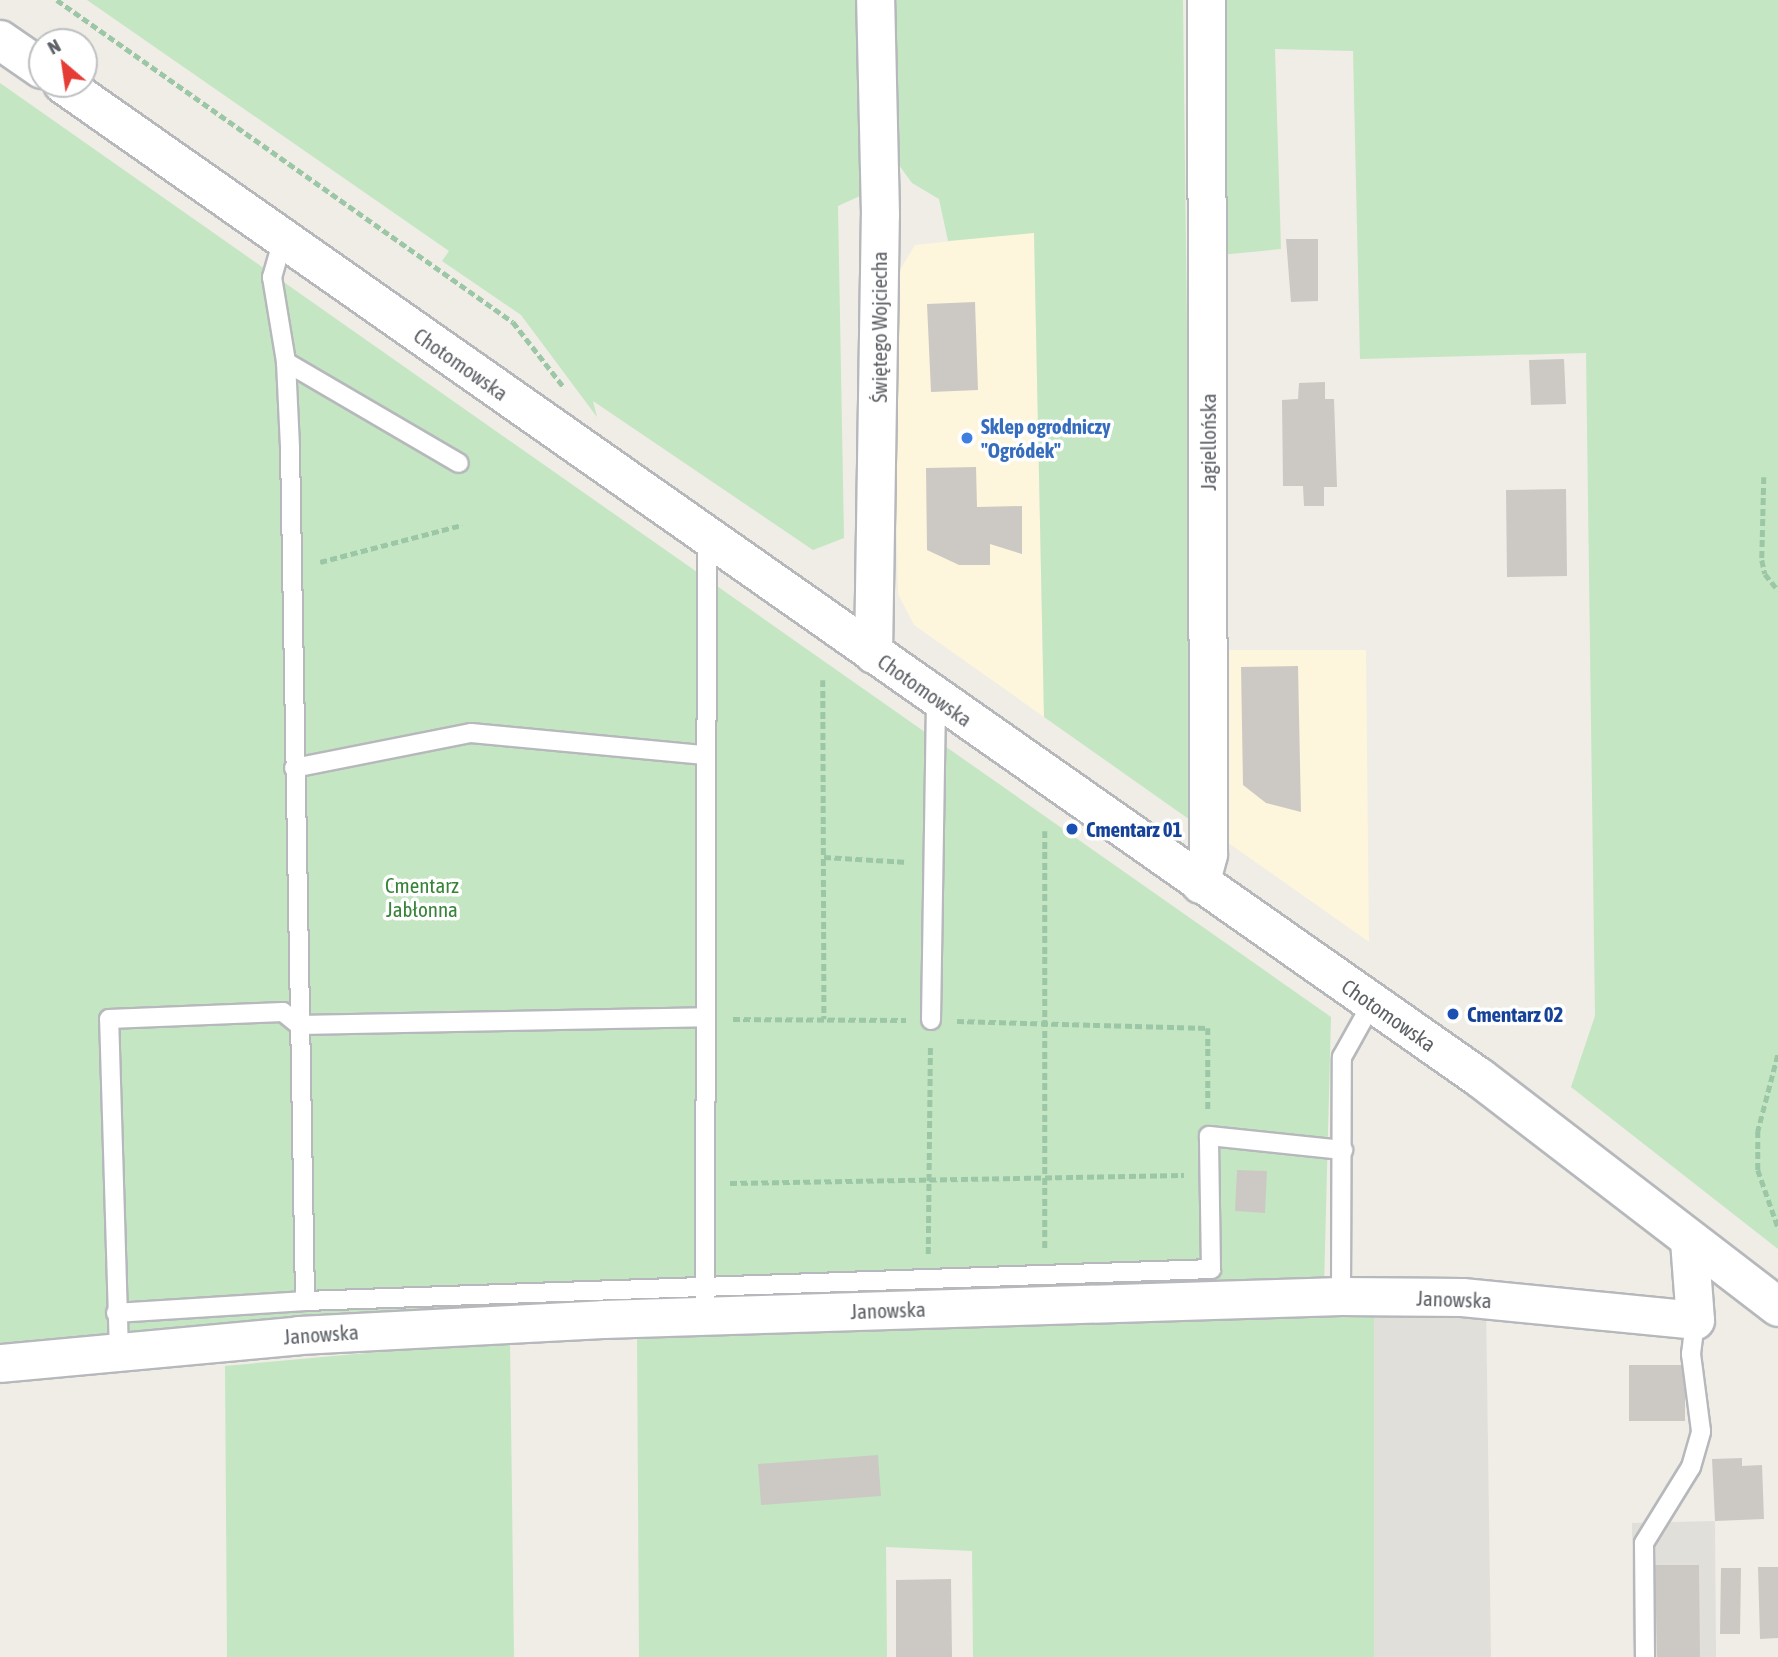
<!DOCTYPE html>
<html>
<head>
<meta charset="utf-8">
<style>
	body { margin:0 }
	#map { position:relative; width:1778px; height:1657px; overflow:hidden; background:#efede5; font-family:"Asap Condensed",sans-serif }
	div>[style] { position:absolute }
	.commercial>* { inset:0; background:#fdf5dc }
	.industrial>* { inset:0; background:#e1dfda }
	.green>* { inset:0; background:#c4e6c3 }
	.building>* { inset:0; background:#ccc9c5 }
	.path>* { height:4.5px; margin-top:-2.25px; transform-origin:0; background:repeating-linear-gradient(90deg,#9cc7a6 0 7px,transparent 0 10.5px) }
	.roads { filter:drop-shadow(2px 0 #b6b8bc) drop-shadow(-2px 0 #b6b8bc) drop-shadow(0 2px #b6b8bc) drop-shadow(0 -2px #b6b8bc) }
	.lane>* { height:18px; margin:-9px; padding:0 9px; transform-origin:9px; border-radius:9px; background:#fff }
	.street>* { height:37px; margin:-18.5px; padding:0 18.5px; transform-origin:18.5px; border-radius:18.5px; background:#fff }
	.secondary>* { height:38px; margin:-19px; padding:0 19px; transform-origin:19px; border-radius:19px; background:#fff }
	.dots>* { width:19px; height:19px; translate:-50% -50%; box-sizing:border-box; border:4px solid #fff; border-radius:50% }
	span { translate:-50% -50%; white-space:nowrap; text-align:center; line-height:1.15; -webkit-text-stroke:7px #fff; paint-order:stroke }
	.street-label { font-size:21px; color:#5d6166 }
	.shop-label { font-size:21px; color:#366cbe; font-weight:700 }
	.left { translate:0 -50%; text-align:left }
	.transit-label { font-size:21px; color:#164399; font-weight:700 }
	.park-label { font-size:21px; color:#378338 }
	.north { position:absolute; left:28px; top:28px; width:70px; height:70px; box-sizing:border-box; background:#fff; border:2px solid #bec0c2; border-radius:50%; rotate:331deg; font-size:19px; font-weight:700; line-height:28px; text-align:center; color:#5d6166 }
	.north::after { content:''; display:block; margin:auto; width:24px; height:32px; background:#e53d35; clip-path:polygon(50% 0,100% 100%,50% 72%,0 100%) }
</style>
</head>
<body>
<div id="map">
	<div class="commercial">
		<div style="clip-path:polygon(1034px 232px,1044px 717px,914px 625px,898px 594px,892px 283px,915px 245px)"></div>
		<div style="clip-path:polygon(1225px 650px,1366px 650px,1369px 942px,1227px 842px)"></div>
	</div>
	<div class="industrial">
		<div style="clip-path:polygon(1374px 1305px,1486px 1306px,1491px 1657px,1374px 1657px)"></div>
		<div style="clip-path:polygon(1715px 1521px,1716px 1657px,1633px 1657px,1632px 1523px)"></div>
	</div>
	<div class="green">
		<div style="clip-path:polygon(87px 0,866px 0,873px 190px,838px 206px,844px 538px,813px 550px,593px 401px,597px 417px,521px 315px,442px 261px,449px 251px)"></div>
		<div style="clip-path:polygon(892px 0,1183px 0,1193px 822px,1044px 717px,1034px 233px,948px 241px,939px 199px,912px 183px,896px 161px)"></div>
		<div style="clip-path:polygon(1223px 0,1778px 0,1778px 1249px,1571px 1087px,1595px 1016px,1586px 353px,1360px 359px,1353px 51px,1275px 49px,1281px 249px,1220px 255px)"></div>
		<div style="clip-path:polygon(0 83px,1331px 1017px,1324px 1286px,0 1347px)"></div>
		<div style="clip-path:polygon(1374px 1305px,1374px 1657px,973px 1657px,972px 1551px,886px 1547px,887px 1657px,639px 1657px,637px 1333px)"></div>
		<div style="clip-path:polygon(510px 1340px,514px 1657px,227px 1657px,225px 1366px)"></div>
	</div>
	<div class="building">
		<div style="clip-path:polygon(1286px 239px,1318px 239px,1318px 301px,1291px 302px)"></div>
		<div style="clip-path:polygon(975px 302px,978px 390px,931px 392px,927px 304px)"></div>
		<div style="clip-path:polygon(1564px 359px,1566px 404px,1531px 405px,1529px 360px)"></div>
		<div style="clip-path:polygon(1325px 382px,1325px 399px,1334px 399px,1337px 487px,1324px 487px,1324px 506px,1304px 506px,1303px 486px,1283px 486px,1282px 400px,1298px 399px,1299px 383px)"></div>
		<div style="clip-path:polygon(976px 467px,977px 507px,1022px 506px,1022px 554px,990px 544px,990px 565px,959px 565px,927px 550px,926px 468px)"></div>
		<div style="clip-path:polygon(1566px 489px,1567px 576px,1507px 577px,1506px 490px)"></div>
		<div style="clip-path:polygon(1298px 666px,1301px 812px,1266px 803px,1243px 785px,1241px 667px)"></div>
		<div style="clip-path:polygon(1237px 1170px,1267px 1171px,1265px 1213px,1235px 1211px)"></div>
		<div style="clip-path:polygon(1629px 1365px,1685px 1365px,1685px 1421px,1629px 1421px)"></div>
		<div style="clip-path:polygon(878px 1455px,881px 1496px,761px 1505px,758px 1464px)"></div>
		<div style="clip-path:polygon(1742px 1458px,1742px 1466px,1762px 1465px,1764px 1519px,1715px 1521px,1712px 1459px)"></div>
		<div style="clip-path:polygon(1655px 1565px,1699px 1565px,1700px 1657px,1657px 1657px)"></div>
		<div style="clip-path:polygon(1758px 1567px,1778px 1567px,1778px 1638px,1760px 1639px)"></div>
		<div style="clip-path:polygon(1721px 1568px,1741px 1568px,1740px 1634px,1720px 1634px)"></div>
		<div style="clip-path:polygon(951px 1579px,952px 1657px,896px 1657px,896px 1580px)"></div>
	</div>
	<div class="path">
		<div style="left:57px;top:0;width:558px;rotate:35.23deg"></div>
		<div style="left:513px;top:322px;width:81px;rotate:52deg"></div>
		<div style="left:1764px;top:477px;width:83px;rotate:91.4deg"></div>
		<div style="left:1762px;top:560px;width:14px;rotate:78deg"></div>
		<div style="left:1765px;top:574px;width:21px;rotate:51deg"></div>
		<div style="left:320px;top:562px;width:147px;rotate:-14.6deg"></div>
		<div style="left:823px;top:680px;width:339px;rotate:89.8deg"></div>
		<div style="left:1045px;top:831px;width:419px;rotate:90deg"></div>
		<div style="left:824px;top:857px;width:84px;rotate:3.4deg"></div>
		<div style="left:733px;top:1019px;width:173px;rotate:0.3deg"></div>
		<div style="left:957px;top:1021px;width:251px;rotate:1.6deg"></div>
		<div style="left:1208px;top:1028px;width:83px;rotate:90deg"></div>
		<div style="left:1778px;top:1055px;width:79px;rotate:104.7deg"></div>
		<div style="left:1758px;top:1131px;width:39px;rotate:90deg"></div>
		<div style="left:1758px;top:1170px;width:60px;rotate:70.7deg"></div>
		<div style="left:730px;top:1183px;width:454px;rotate:-1deg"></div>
		<div style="left:928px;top:1254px;width:208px;rotate:-89.4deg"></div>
	</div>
	<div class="roads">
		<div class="lane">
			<div style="left:283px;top:239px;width:40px;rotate:106deg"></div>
			<div style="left:272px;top:277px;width:86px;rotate:80.6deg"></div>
			<div style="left:286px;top:362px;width:86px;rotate:87.3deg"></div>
			<div style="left:290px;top:448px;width:853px;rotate:88.99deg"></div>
			<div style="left:286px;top:362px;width:200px;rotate:30.3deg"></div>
			<div style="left:294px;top:768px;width:180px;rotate:-11.2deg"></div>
			<div style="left:471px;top:733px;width:235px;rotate:5.4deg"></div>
			<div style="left:931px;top:1020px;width:322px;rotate:-89.1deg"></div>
			<div style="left:1341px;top:1296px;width:239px;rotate:-89.8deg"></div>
			<div style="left:1342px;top:1057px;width:62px;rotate:-60.9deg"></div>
			<div style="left:705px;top:1299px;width:763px;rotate:-89.85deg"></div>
			<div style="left:116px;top:1313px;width:189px;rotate:-3.6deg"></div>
			<div style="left:305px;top:1301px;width:907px;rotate:-2.02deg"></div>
			<div style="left:1211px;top:1269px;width:133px;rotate:-90.9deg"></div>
			<div style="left:1209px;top:1136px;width:135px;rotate:6deg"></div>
			<div style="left:119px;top:1352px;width:333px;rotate:-91.7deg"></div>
			<div style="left:109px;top:1019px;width:174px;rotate:-2.3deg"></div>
			<div style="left:283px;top:1012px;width:21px;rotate:39deg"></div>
			<div style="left:299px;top:1025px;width:407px;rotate:-1.1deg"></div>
			<div style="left:1645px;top:1657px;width:114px;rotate:-90.5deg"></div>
			<div style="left:1644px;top:1543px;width:89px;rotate:-58.3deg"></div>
			<div style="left:1691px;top:1467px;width:37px;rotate:-74deg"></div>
			<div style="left:1701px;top:1431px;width:78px;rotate:-97.4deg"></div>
			<div style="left:1691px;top:1354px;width:34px;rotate:-83deg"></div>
		</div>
		<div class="street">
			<div style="left:873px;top:654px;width:440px;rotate:-89.1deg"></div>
			<div style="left:880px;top:214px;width:214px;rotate:-91.3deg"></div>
			<div style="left:1200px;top:884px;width:31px;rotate:-75deg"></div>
			<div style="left:1208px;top:854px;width:854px;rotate:-90.13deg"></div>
			<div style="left:0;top:1363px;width:300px;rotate:-5.3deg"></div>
			<div style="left:299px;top:1335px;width:304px;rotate:-3deg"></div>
			<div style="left:603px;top:1319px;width:738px;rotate:-1.79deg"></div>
			<div style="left:1341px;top:1296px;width:121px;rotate:0.5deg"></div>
			<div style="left:1462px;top:1297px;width:234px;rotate:5.6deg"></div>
			<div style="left:1695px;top:1320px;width:80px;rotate:-94.3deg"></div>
		</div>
		<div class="secondary">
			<div style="left:0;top:40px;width:51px;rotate:34.6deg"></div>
			<div style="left:63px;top:84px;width:1731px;rotate:35.05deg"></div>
			<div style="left:1480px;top:1078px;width:376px;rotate:37.5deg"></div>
		</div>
	</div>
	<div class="dots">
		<div style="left:967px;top:438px;background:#3f7fe0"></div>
		<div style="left:1072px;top:829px;background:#1a4fb4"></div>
		<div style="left:1453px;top:1014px;background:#1a4fb4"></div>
	</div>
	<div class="street-label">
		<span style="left:879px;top:327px;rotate:-90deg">Świętego Wojciecha</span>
		<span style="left:461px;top:364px;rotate:35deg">Chotomowska</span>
		<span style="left:1208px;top:442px;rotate:-90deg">Jagiellońska</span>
		<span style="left:925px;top:690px;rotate:35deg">Chotomowska</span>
		<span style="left:1389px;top:1015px;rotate:35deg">Chotomowska</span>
		<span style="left:1454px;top:1299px;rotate:2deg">Janowska</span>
		<span style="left:888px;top:1310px;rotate:-2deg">Janowska</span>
		<span style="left:321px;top:1334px;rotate:-4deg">Janowska</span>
	</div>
	<div class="shop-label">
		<span class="left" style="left:981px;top:438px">Sklep ogrodniczy<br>"Ogródek"</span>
	</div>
	<div class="transit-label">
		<span class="left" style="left:1086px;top:829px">Cmentarz 01</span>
		<span class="left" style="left:1467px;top:1014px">Cmentarz 02</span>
	</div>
	<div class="park-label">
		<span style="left:422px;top:897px">Cmentarz<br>Jabłonna</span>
	</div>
	<div class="north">N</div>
</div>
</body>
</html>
